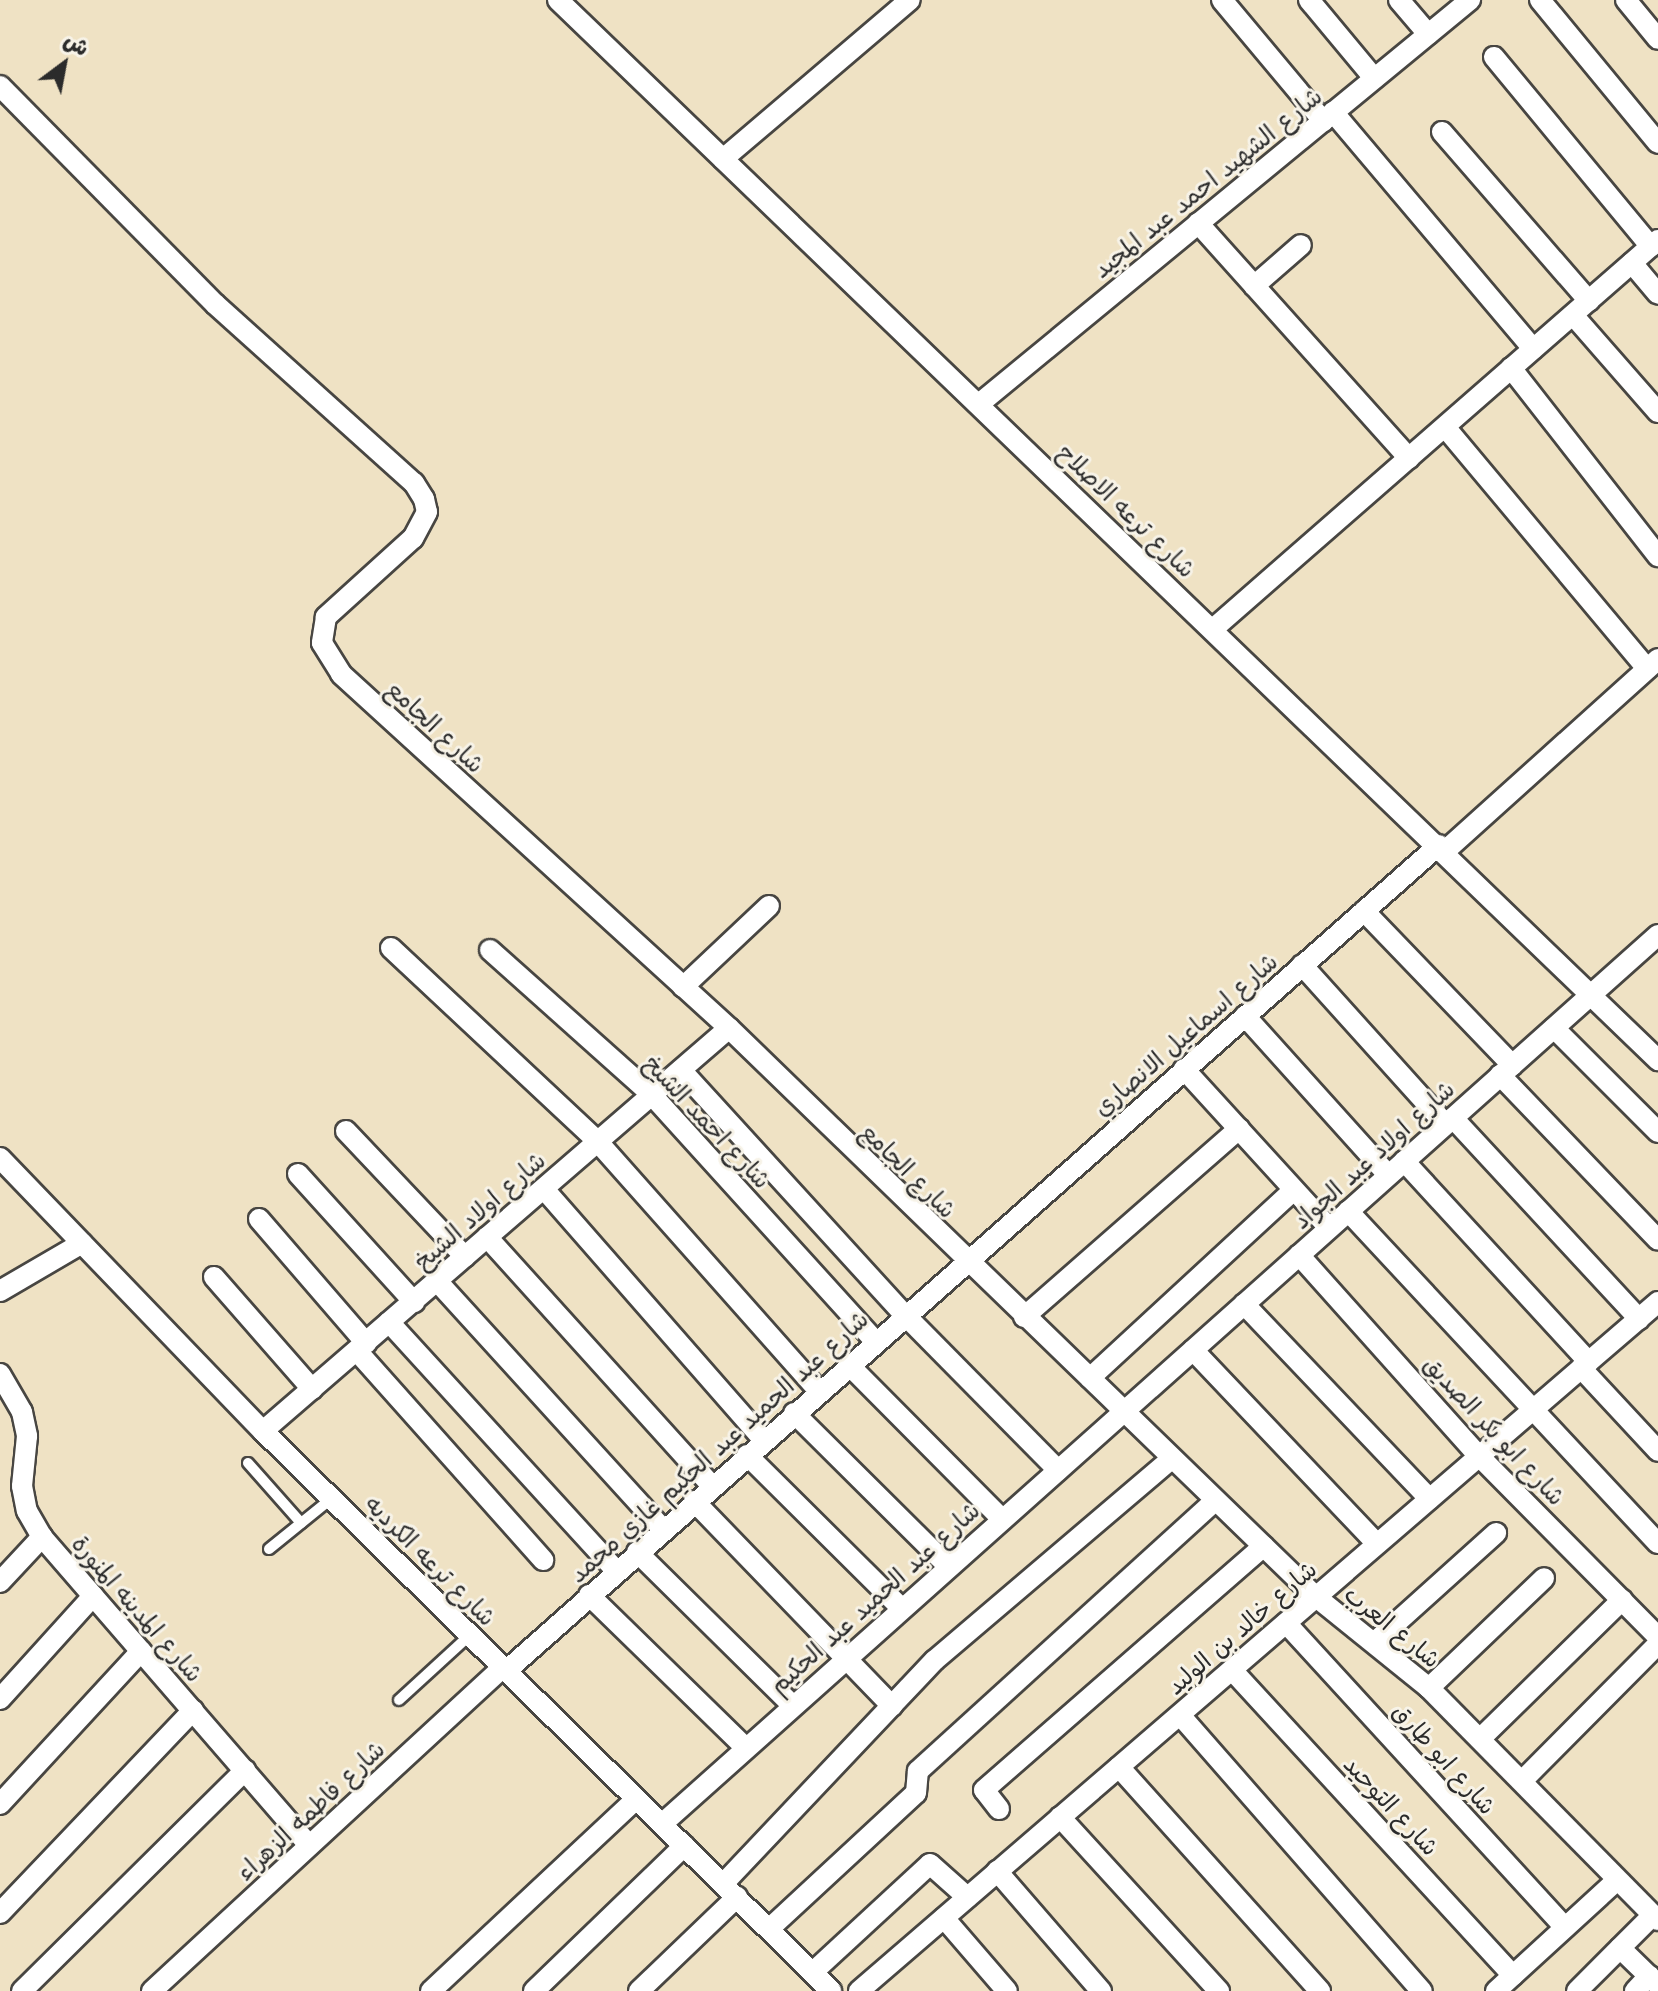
<!DOCTYPE html>
<html>
<head>
<meta charset="utf-8">
<style>
	body { margin:0 }
	#map { position:relative; width:1658px; height:1991px; overflow:hidden; background:#efe2c4; font-family:Mali,"Playpen Sans Arabic",sans-serif }
	div>[style] { position:absolute }
	.roads { filter:drop-shadow(2px 0 #484642) drop-shadow(-2px 0 #484642) drop-shadow(0 2px #484642) drop-shadow(0 -2px #484642) }
	.lane>* { height:10px; margin:-5px; padding:0 5px; transform-origin:5px; border-radius:5px; background:#fff }
	.street>* { height:20px; margin:-10px; padding:0 10px; transform-origin:10px; border-radius:10px; background:#fff }
	span { translate:-50% -50%; white-space:nowrap; text-align:center; line-height:1.15; -webkit-text-stroke:6px #f7f3e8; paint-order:stroke }
	.street-label { font-size:24px; color:#2b2b2b }
	.north { position:absolute; left:24px; top:24px; width:80px; height:80px; -webkit-text-stroke:6px #f7f3e8; paint-order:stroke; rotate:32deg; font-size:22px; font-weight:700; line-height:32px; text-align:center; color:#2b2b2b }
	.north::after { content:''; display:block; margin:auto; width:28px; height:36px; background:#2b2b2b; clip-path:polygon(50% 0,100% 100%,50% 72%,0 100%) }
</style>
</head>
<body>
<div id="map">
	<div class="roads">
		<div class="lane">
			<div style="left:248px;top:1463px;width:80px;rotate:48.5deg"></div>
			<div style="left:269px;top:1549px;width:81px;rotate:-39deg"></div>
			<div style="left:399px;top:1700px;width:96px;rotate:-42.5deg"></div>
		</div>
		<div class="street">
			<div style="left:558px;top:0;width:1528px;rotate:43.94deg"></div>
			<div style="left:1222px;top:0;width:158px;rotate:50.1deg"></div>
			<div style="left:1309px;top:0;width:102px;rotate:50.2deg"></div>
			<div style="left:1399px;top:0;width:45px;rotate:49.5deg"></div>
			<div style="left:1540px;top:0;width:185px;rotate:50.5deg"></div>
			<div style="left:1626px;top:0;width:50px;rotate:50.6deg"></div>
			<div style="left:1494px;top:57px;width:246px;rotate:50.4deg"></div>
			<div style="left:0;top:86px;width:306px;rotate:45.4deg"></div>
			<div style="left:215px;top:304px;width:268px;rotate:42deg"></div>
			<div style="left:414px;top:483px;width:19px;rotate:58deg"></div>
			<div style="left:424px;top:499px;width:13px;rotate:77deg"></div>
			<div style="left:427px;top:512px;width:30px;rotate:118deg"></div>
			<div style="left:413px;top:538px;width:118px;rotate:137.8deg"></div>
			<div style="left:326px;top:617px;width:26px;rotate:99deg"></div>
			<div style="left:322px;top:643px;width:36px;rotate:58deg"></div>
			<div style="left:341px;top:674px;width:525px;rotate:42.38deg"></div>
			<div style="left:729px;top:1028px;width:816px;rotate:44.11deg"></div>
			<div style="left:1315px;top:1596px;width:146px;rotate:38.9deg"></div>
			<div style="left:1429px;top:1688px;width:326px;rotate:45.4deg"></div>
			<div style="left:1333px;top:112px;width:310px;rotate:49.8deg"></div>
			<div style="left:1442px;top:132px;width:224px;rotate:49deg"></div>
			<div style="left:723px;top:159px;width:245px;rotate:-40.4deg"></div>
			<div style="left:1198px;top:223px;width:316px;rotate:48.1deg"></div>
			<div style="left:1632px;top:263px;width:40px;rotate:50deg"></div>
			<div style="left:1254px;top:286px;width:62px;rotate:-41.1deg"></div>
			<div style="left:1573px;top:315px;width:129px;rotate:48.8deg"></div>
			<div style="left:1511px;top:368px;width:239px;rotate:52deg"></div>
			<div style="left:979px;top:404px;width:636px;rotate:-39.45deg"></div>
			<div style="left:1445px;top:427px;width:315px;rotate:50.1deg"></div>
			<div style="left:1213px;top:629px;width:591px;rotate:-41.16deg"></div>
			<div style="left:1445px;top:851px;width:287px;rotate:-42deg"></div>
			<div style="left:1364px;top:911px;width:214px;rotate:46.1deg"></div>
			<div style="left:391px;top:948px;width:284px;rotate:43.1deg"></div>
			<div style="left:598px;top:1142px;width:333px;rotate:48.4deg"></div>
			<div style="left:490px;top:950px;width:217px;rotate:41.8deg"></div>
			<div style="left:652px;top:1095px;width:332px;rotate:47.8deg"></div>
			<div style="left:1302px;top:965px;width:214px;rotate:48deg"></div>
			<div style="left:683px;top:987px;width:118px;rotate:-43.3deg"></div>
			<div style="left:1245px;top:1016px;width:214px;rotate:48deg"></div>
			<div style="left:1554px;top:1028px;width:147px;rotate:45deg"></div>
			<div style="left:1184px;top:1069px;width:215px;rotate:47.6deg"></div>
			<div style="left:681px;top:1070px;width:332px;rotate:47.6deg"></div>
			<div style="left:905px;top:1315px;width:218px;rotate:45.4deg"></div>
			<div style="left:1500px;top:1075px;width:228px;rotate:46.2deg"></div>
			<div style="left:1453px;top:1118px;width:274px;rotate:47.2deg"></div>
			<div style="left:346px;top:1131px;width:173px;rotate:46.6deg"></div>
			<div style="left:0;top:1158px;width:379px;rotate:46.1deg"></div>
			<div style="left:263px;top:1431px;width:798px;rotate:44.59deg"></div>
			<div style="left:1404px;top:1161px;width:273px;rotate:47.4deg"></div>
			<div style="left:298px;top:1174px;width:173px;rotate:47.8deg"></div>
			<div style="left:544px;top:1189px;width:334px;rotate:48.8deg"></div>
			<div style="left:1348px;top:1211px;width:454px;rotate:47deg"></div>
			<div style="left:259px;top:1219px;width:164px;rotate:49.2deg"></div>
			<div style="left:487px;top:1237px;width:336px;rotate:47.9deg"></div>
			<div style="left:1299px;top:1255px;width:270px;rotate:48.2deg"></div>
			<div style="left:1479px;top:1456px;width:255px;rotate:45.3deg"></div>
			<div style="left:214px;top:1277px;width:149px;rotate:48.8deg"></div>
			<div style="left:437px;top:1281px;width:336px;rotate:47.7deg"></div>
			<div style="left:0;top:1291px;width:95px;rotate:-30.3deg"></div>
			<div style="left:1244px;top:1304px;width:269px;rotate:46.4deg"></div>
			<div style="left:1024px;top:1317px;width:286px;rotate:-41.2deg"></div>
			<div style="left:389px;top:1322px;width:337px;rotate:47.6deg"></div>
			<div style="left:1193px;top:1350px;width:267px;rotate:46.5deg"></div>
			<div style="left:357px;top:1351px;width:280px;rotate:48.3deg"></div>
			<div style="left:849px;top:1365px;width:217px;rotate:45.2deg"></div>
			<div style="left:1581px;top:1368px;width:113px;rotate:47.1deg"></div>
			<div style="left:0;top:1374px;width:44px;rotate:59.9deg"></div>
			<div style="left:22px;top:1412px;width:25px;rotate:78deg"></div>
			<div style="left:27px;top:1436px;width:50px;rotate:95.7deg"></div>
			<div style="left:22px;top:1486px;width:25px;rotate:79deg"></div>
			<div style="left:27px;top:1511px;width:30px;rotate:60deg"></div>
			<div style="left:42px;top:1537px;width:408px;rotate:49.1deg"></div>
			<div style="left:1090px;top:1378px;width:277px;rotate:-42.7deg"></div>
			<div style="left:794px;top:1413px;width:217px;rotate:44.8deg"></div>
			<div style="left:263px;top:1431px;width:616px;rotate:-40.85deg"></div>
			<div style="left:747px;top:1455px;width:216px;rotate:44.8deg"></div>
			<div style="left:694px;top:1501px;width:285px;rotate:46deg"></div>
			<div style="left:637px;top:1552px;width:218px;rotate:44.6deg"></div>
			<div style="left:0;top:1582px;width:62px;rotate:-47deg"></div>
			<div style="left:589px;top:1595px;width:219px;rotate:44.3deg"></div>
			<div style="left:1286px;top:1623px;width:413px;rotate:47.5deg"></div>
			<div style="left:1375px;top:1642px;width:163px;rotate:-42deg"></div>
			<div style="left:1232px;top:1670px;width:415px;rotate:47.4deg"></div>
			<div style="left:506px;top:1671px;width:1246px;rotate:-41.52deg"></div>
			<div style="left:1429px;top:1688px;width:159px;rotate:-43.7deg"></div>
			<div style="left:0;top:1699px;width:139px;rotate:-47.9deg"></div>
			<div style="left:1180px;top:1715px;width:367px;rotate:48.8deg"></div>
			<div style="left:1480px;top:1739px;width:199px;rotate:-44.4deg"></div>
			<div style="left:1119px;top:1767px;width:301px;rotate:48.1deg"></div>
			<div style="left:1522px;top:1781px;width:193px;rotate:-45.2deg"></div>
			<div style="left:0;top:1804px;width:208px;rotate:-47.3deg"></div>
			<div style="left:999px;top:1809px;width:24px;rotate:-128deg"></div>
			<div style="left:984px;top:1790px;width:371px;rotate:-41.1deg"></div>
			<div style="left:1060px;top:1817px;width:236px;rotate:47.6deg"></div>
			<div style="left:662px;top:1824px;width:1335px;rotate:-41.75deg"></div>
			<div style="left:997px;top:1871px;width:159px;rotate:49.1deg"></div>
			<div style="left:723px;top:1884px;width:308px;rotate:-46.6deg"></div>
			<div style="left:935px;top:1660px;width:311px;rotate:-40.4deg"></div>
			<div style="left:0;top:1913px;width:280px;rotate:-46.4deg"></div>
			<div style="left:944px;top:1918px;width:96px;rotate:49.2deg"></div>
			<div style="left:769px;top:1929px;width:200px;rotate:-42.8deg"></div>
			<div style="left:916px;top:1793px;width:22px;rotate:-85deg"></div>
			<div style="left:918px;top:1771px;width:401px;rotate:-42.3deg"></div>
			<div style="left:1620px;top:1948px;width:53px;rotate:44.2deg"></div>
			<div style="left:813px;top:1972px;width:159px;rotate:-42.7deg"></div>
			<div style="left:930px;top:1864px;width:50px;rotate:41.7deg"></div>
			<div style="left:22px;top:1991px;width:314px;rotate:-44.7deg"></div>
			<div style="left:152px;top:1991px;width:478px;rotate:-42.7deg"></div>
			<div style="left:431px;top:1991px;width:281px;rotate:-43.1deg"></div>
			<div style="left:534px;top:1991px;width:209px;rotate:-44deg"></div>
			<div style="left:639px;top:1991px;width:136px;rotate:-43.8deg"></div>
			<div style="left:859px;top:1991px;width:1055px;rotate:-40.77deg"></div>
			<div style="left:1496px;top:1991px;width:163px;rotate:-42.5deg"></div>
			<div style="left:1577px;top:1991px;width:107px;rotate:-45deg"></div>
			<div style="left:1635px;top:1991px;width:21px;rotate:-47deg"></div>
		</div>
	</div>
	<div class="street-label">
		<span style="left:1207px;top:182px;rotate:-39deg">شارع الشهيد احمد عبد المجيد</span>
		<span style="left:1127px;top:510px;rotate:44deg">شارع ترعه الاصلاح</span>
		<span style="left:436px;top:726px;rotate:43deg">شارع الجامع</span>
		<span style="left:1185px;top:1034px;rotate:-41deg">شارع اسماعيل الانصاري</span>
		<span style="left:708px;top:1121px;rotate:47deg">شارع احمد الشيخ</span>
		<span style="left:1373px;top:1154px;rotate:-42deg">شارع اولاد عبد الجواد</span>
		<span style="left:909px;top:1170px;rotate:45deg">شارع الجامع</span>
		<span style="left:479px;top:1210px;rotate:-41deg">شارع اولاد الشيخ</span>
		<span style="left:1495px;top:1430px;rotate:47deg">شارع ابو بكر الصديق</span>
		<span style="left:718px;top:1446px;rotate:-42deg">شارع عبد الحميد عبد الحكيم غازي محمد</span>
		<span style="left:431px;top:1560px;rotate:45deg">شارع ترعه الكرديه</span>
		<span style="left:874px;top:1597px;rotate:-42deg">شارع عبد الحميد عبد الحكيم</span>
		<span style="left:138px;top:1608px;rotate:49deg">شارع المدينه المنورة</span>
		<span style="left:1393px;top:1626px;rotate:39deg">شارع العرب</span>
		<span style="left:1241px;top:1627px;rotate:-41deg">شارع خالد بن الوليد</span>
		<span style="left:1445px;top:1758px;rotate:48deg">شارع ابو طارق</span>
		<span style="left:1392px;top:1805px;rotate:47deg">شارع التوحيد</span>
		<span style="left:310px;top:1810px;rotate:-43deg">شارع فاطمه الزهراء</span>
	</div>
	<div class="north">ش</div>
</div>
</body>
</html>
